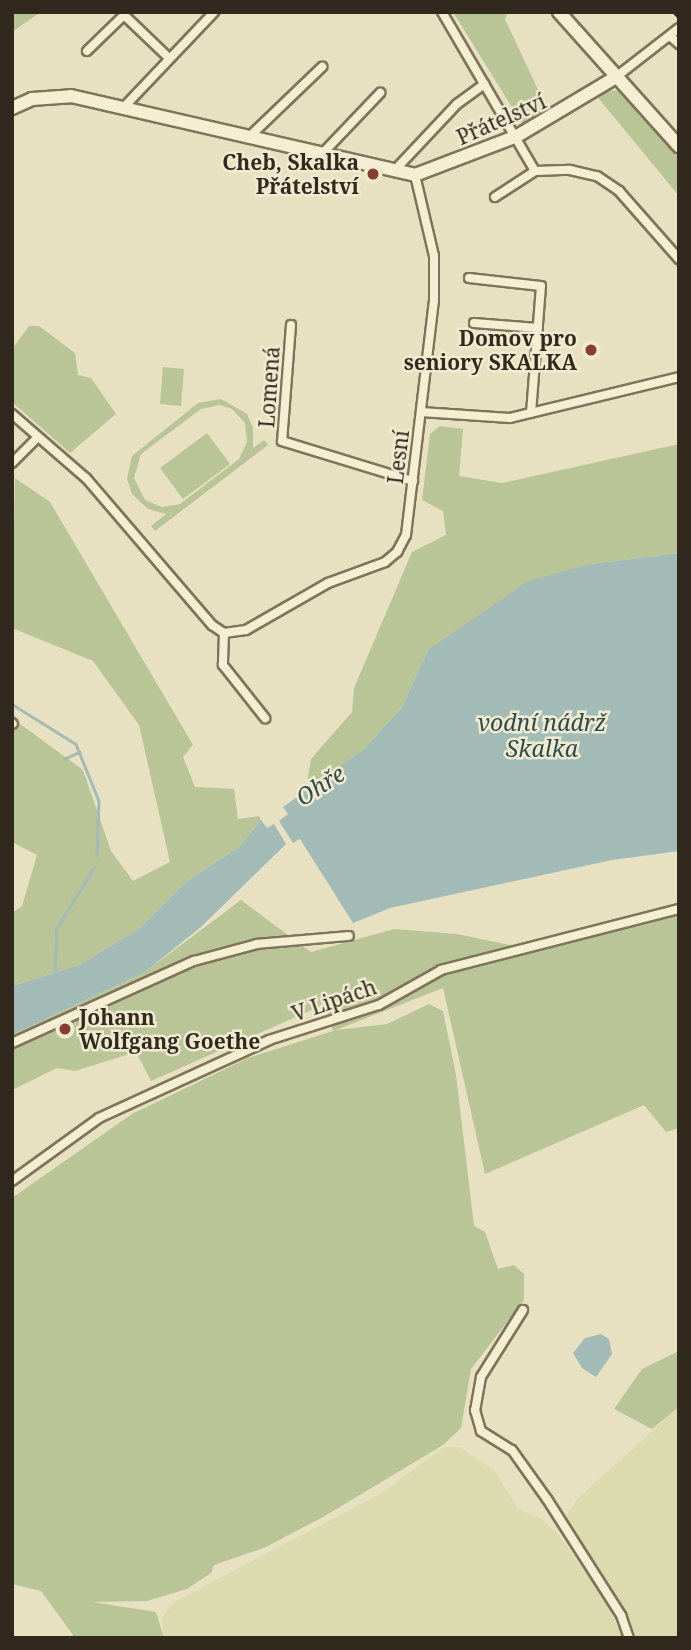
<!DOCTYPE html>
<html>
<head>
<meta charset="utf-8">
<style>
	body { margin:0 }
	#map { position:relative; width:691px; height:1650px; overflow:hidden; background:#e8e1c1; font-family:"Noto Serif",serif }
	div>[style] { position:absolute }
	.farmland>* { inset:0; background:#dcdbb0 }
	.green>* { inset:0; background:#b9c497 }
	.water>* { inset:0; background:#a3bbb7 }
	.stream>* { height:2.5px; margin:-1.25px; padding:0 1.25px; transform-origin:1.25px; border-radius:1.25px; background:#a3bbb7 }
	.roads { filter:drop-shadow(2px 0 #7f735b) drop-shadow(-2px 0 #7f735b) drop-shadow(0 2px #7f735b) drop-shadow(0 -2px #7f735b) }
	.street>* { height:8px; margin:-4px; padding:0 4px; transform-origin:4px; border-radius:4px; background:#f4efd3 }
	.secondary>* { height:12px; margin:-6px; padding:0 6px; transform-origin:6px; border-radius:6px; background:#f4efd3 }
	.rail>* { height:2.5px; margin-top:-1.25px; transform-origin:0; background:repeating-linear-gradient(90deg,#31291d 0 12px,transparent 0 24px) }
	.dots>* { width:19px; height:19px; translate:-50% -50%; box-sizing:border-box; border:4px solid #f0ebd0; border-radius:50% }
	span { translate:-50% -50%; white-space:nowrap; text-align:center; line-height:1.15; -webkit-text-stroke:5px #f0ebd0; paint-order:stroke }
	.street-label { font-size:21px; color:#31291d }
	.poi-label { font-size:21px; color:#31291d; font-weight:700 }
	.right { translate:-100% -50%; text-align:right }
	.left { translate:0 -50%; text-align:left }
	.water-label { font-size:23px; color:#2e4c4f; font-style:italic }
	.frame { position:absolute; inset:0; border:14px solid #31291d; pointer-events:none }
</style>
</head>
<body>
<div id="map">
	<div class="farmland">
		<div style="clip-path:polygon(679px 1407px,679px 1638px,634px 1638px,614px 1591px,566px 1517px,576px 1500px)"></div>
		<div style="clip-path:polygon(444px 1447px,459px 1447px,494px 1470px,518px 1509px,542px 1519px,557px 1533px,608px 1603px,622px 1638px,163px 1638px,162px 1617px,174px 1602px,380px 1494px)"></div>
	</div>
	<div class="green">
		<div style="clip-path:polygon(14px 12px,41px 12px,12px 32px)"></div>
		<div style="clip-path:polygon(453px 12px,508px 12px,505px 19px,548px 111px,523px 125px)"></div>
		<div style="clip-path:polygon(590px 88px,618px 91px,679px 157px,679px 196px)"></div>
		<div style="clip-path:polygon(29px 326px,39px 326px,75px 353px,78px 375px,91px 378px,116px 414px,70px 453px,12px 402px,12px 349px)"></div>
		<div style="clip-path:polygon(163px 367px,184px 369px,181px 406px,160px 404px)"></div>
		<div style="clip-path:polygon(evenodd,221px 399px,247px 414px,253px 428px,253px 448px,264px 440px,268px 445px,155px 531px,151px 526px,166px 514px,148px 509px,132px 494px,127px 479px,132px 456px,198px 403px,221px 399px,220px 405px,232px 409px,245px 423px,247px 442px,239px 459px,180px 504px,162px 507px,145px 500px,134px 478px,141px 454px,201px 409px,220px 405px)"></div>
		<div style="clip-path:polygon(440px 426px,463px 429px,459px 476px,502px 483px,679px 444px,679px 553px,590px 564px,428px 650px,402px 707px,364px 749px,305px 793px,311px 759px,352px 712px,354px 688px,412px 552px,446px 535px,443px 511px,422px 500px,430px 434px)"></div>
		<div style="clip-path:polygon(207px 433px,230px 464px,183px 499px,160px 468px)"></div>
		<div style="clip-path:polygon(15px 478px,50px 502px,193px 745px,183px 757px,195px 787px,234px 789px,238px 819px,259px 816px,261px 820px,239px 847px,186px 882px,140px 928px,79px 965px,12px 986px,12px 913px,22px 906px,37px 855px,12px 842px,12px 718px,83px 770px,111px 851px,133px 881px,170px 862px,139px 725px,93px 661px,12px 628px)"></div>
		<div style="clip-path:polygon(241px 900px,311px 952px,394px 929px,457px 934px,530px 949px,679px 911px,679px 1128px,666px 1132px,644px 1105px,485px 1174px,443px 988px,336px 1030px,387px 1024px,429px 1004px,443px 1011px,456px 1075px,474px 1226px,485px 1232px,498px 1269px,514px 1265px,524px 1274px,524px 1300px,471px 1369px,461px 1428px,443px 1445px,323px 1517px,266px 1547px,214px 1565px,211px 1573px,187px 1589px,147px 1601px,92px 1602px,156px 1612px,164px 1638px,69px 1638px,73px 1635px,41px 1591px,12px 1584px,12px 1198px,132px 1114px,248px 1058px,333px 1031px,325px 1004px,151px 1081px,136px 1052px,75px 1071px,57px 1068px,12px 1090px,12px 1035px,145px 972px)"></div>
		<div style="clip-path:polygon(679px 1351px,679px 1407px,652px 1429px,614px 1409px,642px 1369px)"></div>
	</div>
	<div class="water">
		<div style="clip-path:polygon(679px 553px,679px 851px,612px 860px,390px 908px,353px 923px,300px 839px,293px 843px,279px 821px,288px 814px,283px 807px,364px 749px,402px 707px,428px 650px,528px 581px,590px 564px)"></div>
		<div style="clip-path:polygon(261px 820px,267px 828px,274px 824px,286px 844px,201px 927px,145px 972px,12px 1035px,12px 986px,79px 965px,140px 928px,186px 882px,239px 847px)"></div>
		<div style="clip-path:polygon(601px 1334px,609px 1339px,612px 1354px,596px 1377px,582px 1368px,573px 1353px,585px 1338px)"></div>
	</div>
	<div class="stream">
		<div style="left:12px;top:704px;width:75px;rotate:32deg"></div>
		<div style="left:76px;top:744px;width:61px;rotate:68deg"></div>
		<div style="left:99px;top:801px;width:54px;rotate:92.1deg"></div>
		<div style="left:64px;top:759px;width:17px;rotate:-25deg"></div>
		<div style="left:58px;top:926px;width:69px;rotate:-58.6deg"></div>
		<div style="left:55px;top:975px;width:46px;rotate:-88.8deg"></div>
	</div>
	<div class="roads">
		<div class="street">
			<div style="left:442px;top:12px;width:184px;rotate:59.7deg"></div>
			<div style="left:671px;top:37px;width:11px;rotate:41deg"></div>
			<div style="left:87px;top:51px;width:52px;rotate:-44.2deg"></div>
			<div style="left:124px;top:15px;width:62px;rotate:43.7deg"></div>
			<div style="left:616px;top:77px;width:80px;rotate:-37.9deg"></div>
			<div style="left:124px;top:107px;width:131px;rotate:-46.5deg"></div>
			<div style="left:248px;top:138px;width:103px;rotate:-43.8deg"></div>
			<div style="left:321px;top:155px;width:86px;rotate:-46.4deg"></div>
			<div style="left:394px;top:171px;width:92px;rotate:-46.8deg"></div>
			<div style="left:457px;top:104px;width:34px;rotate:-36deg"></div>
			<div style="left:495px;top:197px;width:48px;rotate:-33deg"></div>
			<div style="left:535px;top:171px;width:35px;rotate:-2deg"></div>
			<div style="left:570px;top:170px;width:28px;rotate:13deg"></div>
			<div style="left:597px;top:176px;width:27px;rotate:34deg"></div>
			<div style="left:619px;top:191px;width:91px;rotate:48.6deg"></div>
			<div style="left:469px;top:278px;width:72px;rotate:6.3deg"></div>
			<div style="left:541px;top:286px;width:127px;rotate:94.5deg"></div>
			<div style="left:474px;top:323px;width:64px;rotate:4.5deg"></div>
			<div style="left:291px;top:325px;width:116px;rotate:94.4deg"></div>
			<div style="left:282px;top:441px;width:137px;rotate:17deg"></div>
			<div style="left:421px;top:412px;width:89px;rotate:3.9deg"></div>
			<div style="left:510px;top:418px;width:174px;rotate:-13.6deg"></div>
			<div style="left:12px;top:414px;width:98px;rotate:40.9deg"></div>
			<div style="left:86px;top:478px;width:194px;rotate:49.4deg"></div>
			<div style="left:212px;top:625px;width:14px;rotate:34deg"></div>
			<div style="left:224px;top:633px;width:22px;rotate:-8deg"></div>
			<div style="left:246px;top:630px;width:95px;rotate:-29.8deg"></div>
			<div style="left:328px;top:583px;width:61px;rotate:-20.2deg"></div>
			<div style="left:385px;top:562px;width:16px;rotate:-40deg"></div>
			<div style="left:397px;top:552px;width:19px;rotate:-62deg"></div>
			<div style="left:406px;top:535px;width:237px;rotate:-83.2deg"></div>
			<div style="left:434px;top:300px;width:44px;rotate:-90deg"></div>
			<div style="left:434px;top:256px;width:83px;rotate:-103.2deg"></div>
			<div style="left:12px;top:463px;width:35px;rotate:-45deg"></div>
			<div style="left:224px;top:633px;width:32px;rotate:92deg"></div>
			<div style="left:223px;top:665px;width:68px;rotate:51.6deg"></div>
			<div style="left:12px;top:723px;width:1px;rotate:45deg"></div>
			<div style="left:12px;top:1043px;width:200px;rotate:-24.3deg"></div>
			<div style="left:194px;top:961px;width:65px;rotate:-15.1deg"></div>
			<div style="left:257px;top:944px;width:92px;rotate:-5deg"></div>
			<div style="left:12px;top:1181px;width:107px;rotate:-35.9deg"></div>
			<div style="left:99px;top:1118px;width:187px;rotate:-24.6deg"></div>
			<div style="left:269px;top:1040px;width:115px;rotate:-17.7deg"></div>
			<div style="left:379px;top:1005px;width:71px;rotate:-29.4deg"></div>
			<div style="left:441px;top:970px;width:246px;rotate:-14.4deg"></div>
			<div style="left:523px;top:1310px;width:79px;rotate:122.1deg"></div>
			<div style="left:481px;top:1377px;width:34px;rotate:100deg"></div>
			<div style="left:475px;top:1410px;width:22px;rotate:74deg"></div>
			<div style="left:481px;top:1431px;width:36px;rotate:32deg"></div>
			<div style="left:512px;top:1450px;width:60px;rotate:54.5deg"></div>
			<div style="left:547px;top:1499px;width:138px;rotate:57.5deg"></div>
			<div style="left:621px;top:1615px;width:24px;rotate:71deg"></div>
		</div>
		<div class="secondary">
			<div style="left:559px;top:12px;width:180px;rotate:48.2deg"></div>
			<div style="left:12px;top:108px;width:22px;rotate:-24deg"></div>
			<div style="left:32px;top:99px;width:39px;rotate:-4deg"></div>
			<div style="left:71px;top:96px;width:353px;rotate:12.9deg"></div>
			<div style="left:415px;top:175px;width:109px;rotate:-20.9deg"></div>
			<div style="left:517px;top:136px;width:115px;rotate:-30.8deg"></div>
		</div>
	</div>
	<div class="rail">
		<div style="left:674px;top:12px;width:7px;rotate:45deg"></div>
	</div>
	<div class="dots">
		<div style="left:373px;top:174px;background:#873d32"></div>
		<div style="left:591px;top:350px;background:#873d32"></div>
		<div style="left:65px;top:1029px;background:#873d32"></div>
	</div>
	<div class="street-label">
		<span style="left:501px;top:119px;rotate:-24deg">Přátelství</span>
		<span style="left:269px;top:387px;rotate:-86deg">Lomená</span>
		<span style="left:398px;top:457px;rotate:-83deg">Lesní</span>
		<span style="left:334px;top:1000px;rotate:-19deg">V Lipách</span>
	</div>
	<div class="poi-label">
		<span class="right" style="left:359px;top:174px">Cheb, Skalka<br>Přátelství</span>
		<span class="right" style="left:577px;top:350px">Domov pro<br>seniory SKALKA</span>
		<span class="left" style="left:79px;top:1029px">Johann<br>Wolfgang Goethe</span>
	</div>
	<div class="water-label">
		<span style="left:542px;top:735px">vodní nádrž<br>Skalka</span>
		<span style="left:320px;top:785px;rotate:-33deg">Ohře</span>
	</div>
	<div class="frame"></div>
</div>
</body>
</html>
